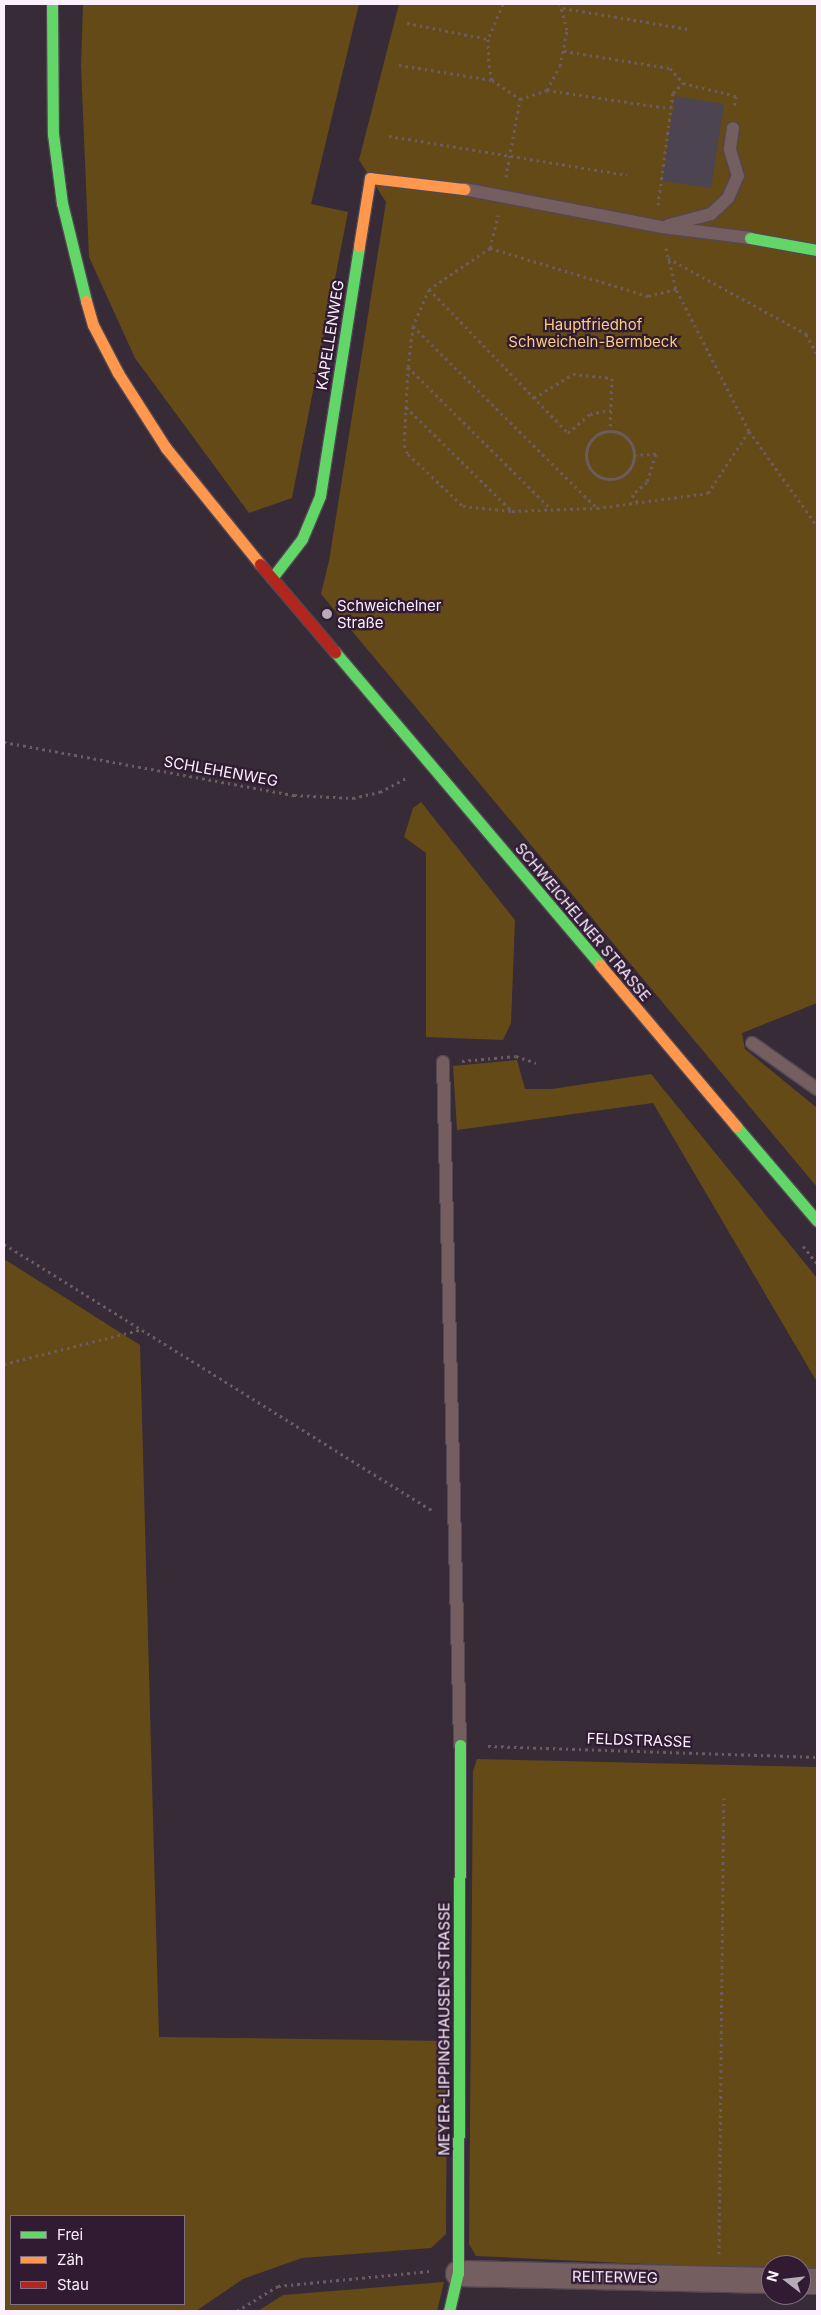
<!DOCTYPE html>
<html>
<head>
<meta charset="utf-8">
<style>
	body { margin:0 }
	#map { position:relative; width:821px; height:2315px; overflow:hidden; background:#372b38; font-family:Inter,sans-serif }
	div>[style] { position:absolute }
	.green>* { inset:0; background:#644a16 }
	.building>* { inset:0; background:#4c4451 }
	.path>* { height:3px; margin-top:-1.5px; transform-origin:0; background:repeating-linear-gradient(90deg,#6c5b5f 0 2.5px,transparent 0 6.5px) }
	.path>.ring { margin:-1.5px; padding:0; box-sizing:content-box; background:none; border:3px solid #6c5b5f; border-radius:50% }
	.roads { filter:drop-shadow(1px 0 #524753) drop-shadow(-1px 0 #524753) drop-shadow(0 1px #524753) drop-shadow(0 -1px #524753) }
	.lane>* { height:12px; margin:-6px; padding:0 6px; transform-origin:6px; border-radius:6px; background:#745e5f }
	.street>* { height:25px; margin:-12.5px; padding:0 12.5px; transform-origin:12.5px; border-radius:12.5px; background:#745e5f }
	.fast>* { height:11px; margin:-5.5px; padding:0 5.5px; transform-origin:5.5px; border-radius:5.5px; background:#63d668 }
	.slow>* { height:11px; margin:-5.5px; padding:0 5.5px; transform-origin:5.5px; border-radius:5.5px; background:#ff974d }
	.jam>* { height:11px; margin:-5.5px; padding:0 5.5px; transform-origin:5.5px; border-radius:5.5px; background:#b3261e }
	.dots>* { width:14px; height:14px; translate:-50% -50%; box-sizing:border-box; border:2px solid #301b33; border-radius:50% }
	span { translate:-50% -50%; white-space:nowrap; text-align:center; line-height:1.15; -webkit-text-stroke:4.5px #301b33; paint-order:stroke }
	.park-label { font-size:15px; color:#fbcd77 }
	.street-label { font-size:15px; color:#fcf0fd }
	.poi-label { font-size:15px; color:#fcf0fd }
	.left { translate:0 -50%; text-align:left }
	.frame { position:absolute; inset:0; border:5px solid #fcf0fd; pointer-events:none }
	.legend { position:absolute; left:10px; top:2215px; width:175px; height:90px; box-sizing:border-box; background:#301b33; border:1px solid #827084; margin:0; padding:6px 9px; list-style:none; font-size:15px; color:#fcf0fd }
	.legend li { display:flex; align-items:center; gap:10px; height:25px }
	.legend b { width:25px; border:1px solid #827084 }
	.north { position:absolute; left:761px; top:2255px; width:50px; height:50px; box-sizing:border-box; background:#301b33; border:1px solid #827084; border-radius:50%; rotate:286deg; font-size:14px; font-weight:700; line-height:20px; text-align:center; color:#fcf0fd }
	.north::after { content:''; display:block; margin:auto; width:18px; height:22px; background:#b7abb8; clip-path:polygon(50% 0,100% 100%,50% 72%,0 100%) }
</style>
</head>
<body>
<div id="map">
	<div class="green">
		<div style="clip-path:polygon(83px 4px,359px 4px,311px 204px,348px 212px,292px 498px,249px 513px,135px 358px,89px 257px,81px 66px)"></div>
		<div style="clip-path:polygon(399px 4px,817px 4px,817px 1003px,742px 1033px,745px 1049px,817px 1108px,817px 1187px,321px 594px,329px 561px,386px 202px,359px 160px)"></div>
		<div style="clip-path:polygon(421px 802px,515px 920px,511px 1023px,503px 1040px,426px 1037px,426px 853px,404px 837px,413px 808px)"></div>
		<div style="clip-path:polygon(517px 1060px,525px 1089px,552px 1089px,651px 1074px,817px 1278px,817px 1382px,653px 1103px,457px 1130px,453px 1066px)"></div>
		<div style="clip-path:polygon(evenodd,4px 1259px,140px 1345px,159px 2037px,447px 2041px,446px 2234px,431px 2248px,302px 2258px,243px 2279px,196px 2311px,4px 2311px,4px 1259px,11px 2216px,184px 2216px,184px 2304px,11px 2304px,11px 2216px)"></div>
		<div style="clip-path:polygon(477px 1759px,817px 1767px,817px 2269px,801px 2269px,801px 2265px,728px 2268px,476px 2256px,469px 2244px,473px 1771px)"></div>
		<div style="clip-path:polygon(444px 2282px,437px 2311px,258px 2311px,283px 2295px)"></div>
	</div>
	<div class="building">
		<div style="clip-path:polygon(675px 96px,724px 104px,711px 188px,662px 181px)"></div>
	</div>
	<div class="path">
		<div style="left:503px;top:4px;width:38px;rotate:113deg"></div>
		<div style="left:488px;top:39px;width:26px;rotate:88deg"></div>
		<div style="left:489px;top:65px;width:15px;rotate:79deg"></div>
		<div style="left:492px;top:80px;width:34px;rotate:34deg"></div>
		<div style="left:520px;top:99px;width:28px;rotate:-18deg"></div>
		<div style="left:547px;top:90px;width:27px;rotate:-62deg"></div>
		<div style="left:560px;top:66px;width:37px;rotate:-79deg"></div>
		<div style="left:567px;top:30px;width:27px;rotate:-105deg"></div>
		<div style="left:563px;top:8px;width:127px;rotate:9.5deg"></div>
		<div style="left:407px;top:23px;width:83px;rotate:11.2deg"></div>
		<div style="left:564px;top:51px;width:107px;rotate:9.1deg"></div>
		<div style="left:670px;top:68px;width:20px;rotate:49deg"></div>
		<div style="left:399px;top:65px;width:94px;rotate:9.2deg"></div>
		<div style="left:547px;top:90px;width:122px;rotate:8.5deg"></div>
		<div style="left:389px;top:136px;width:241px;rotate:9.3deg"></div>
		<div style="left:506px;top:177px;width:79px;rotate:-79.8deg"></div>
		<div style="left:658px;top:205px;width:113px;rotate:-82.4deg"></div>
		<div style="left:673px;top:93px;width:14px;rotate:-45deg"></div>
		<div style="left:683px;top:83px;width:55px;rotate:13.8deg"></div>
		<div style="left:736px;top:96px;width:12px;rotate:99deg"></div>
		<div style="left:490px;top:248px;width:34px;rotate:-76deg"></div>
		<div style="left:666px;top:248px;width:42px;rotate:76.3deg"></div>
		<div style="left:676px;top:289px;width:29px;rotate:166deg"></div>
		<div style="left:648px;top:296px;width:165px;rotate:-163.1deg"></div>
		<div style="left:490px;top:248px;width:73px;rotate:146.1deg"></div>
		<div style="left:429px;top:289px;width:40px;rotate:113.4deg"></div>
		<div style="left:413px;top:326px;width:41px;rotate:97deg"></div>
		<div style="left:408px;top:367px;width:78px;rotate:92.9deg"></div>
		<div style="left:404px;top:445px;width:10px;rotate:66deg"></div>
		<div style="left:408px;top:454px;width:76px;rotate:43.4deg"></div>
		<div style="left:463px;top:506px;width:49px;rotate:5.8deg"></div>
		<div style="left:512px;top:511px;width:85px;rotate:-2deg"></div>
		<div style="left:597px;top:508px;width:112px;rotate:-7.7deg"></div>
		<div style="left:708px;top:493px;width:74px;rotate:-56.5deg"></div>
		<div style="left:749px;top:431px;width:160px;rotate:-117.2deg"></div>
		<div style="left:668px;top:258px;width:158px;rotate:28.8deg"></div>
		<div style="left:806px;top:334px;width:24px;rotate:62deg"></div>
		<div style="left:429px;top:289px;width:200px;rotate:46deg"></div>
		<div style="left:568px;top:433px;width:29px;rotate:-41deg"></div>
		<div style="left:590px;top:414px;width:21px;rotate:-11deg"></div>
		<div style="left:413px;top:326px;width:259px;rotate:44.7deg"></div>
		<div style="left:408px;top:367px;width:202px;rotate:44.8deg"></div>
		<div style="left:534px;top:398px;width:46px;rotate:-31.6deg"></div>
		<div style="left:573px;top:374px;width:39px;rotate:6deg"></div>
		<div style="left:612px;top:378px;width:52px;rotate:92.2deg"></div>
		<div style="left:406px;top:407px;width:148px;rotate:44.5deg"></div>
		<div style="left:749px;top:431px;width:117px;rotate:54.4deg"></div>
		<div class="ring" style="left:586px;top:431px;width:45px;height:45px"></div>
		<div style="left:634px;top:455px;width:22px;rotate:-3deg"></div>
		<div style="left:656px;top:454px;width:29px;rotate:108deg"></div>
		<div style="left:647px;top:482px;width:20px;rotate:139deg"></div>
		<div style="left:632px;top:495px;width:9px;rotate:54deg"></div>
		<div style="left:4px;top:742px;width:295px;rotate:10.4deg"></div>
		<div style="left:294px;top:795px;width:59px;rotate:2.9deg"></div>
		<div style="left:353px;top:798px;width:28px;rotate:-13deg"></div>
		<div style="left:380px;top:792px;width:30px;rotate:-28deg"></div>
		<div style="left:462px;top:1061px;width:54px;rotate:-5.3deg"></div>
		<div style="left:516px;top:1056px;width:21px;rotate:19deg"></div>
		<div style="left:4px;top:1244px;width:505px;rotate:31.9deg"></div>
		<div style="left:803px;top:1246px;width:22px;rotate:51deg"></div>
		<div style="left:4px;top:1364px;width:143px;rotate:-14.1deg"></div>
		<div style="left:488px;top:1746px;width:329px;rotate:1.9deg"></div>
		<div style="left:719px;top:2254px;width:456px;rotate:-89.4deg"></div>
		<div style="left:237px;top:2311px;width:48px;rotate:-31.4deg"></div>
		<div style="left:278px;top:2286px;width:153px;rotate:-5.6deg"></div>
	</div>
	<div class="roads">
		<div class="lane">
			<div style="left:464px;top:189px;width:202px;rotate:10.9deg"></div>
			<div style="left:662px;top:227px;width:89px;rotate:7.1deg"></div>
			<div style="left:669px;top:225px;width:43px;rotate:-14.7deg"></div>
			<div style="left:711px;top:214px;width:23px;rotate:-43deg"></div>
			<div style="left:728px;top:198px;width:24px;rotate:-66deg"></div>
			<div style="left:738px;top:176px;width:28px;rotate:-107deg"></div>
			<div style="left:730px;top:149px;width:21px;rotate:-82deg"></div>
			<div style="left:752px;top:1043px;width:80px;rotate:35.3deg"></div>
			<div style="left:443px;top:1062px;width:683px;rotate:88.57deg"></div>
		</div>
		<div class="street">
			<div style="left:458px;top:2273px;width:313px;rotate:1.3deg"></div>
			<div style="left:801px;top:2281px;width:16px"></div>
		</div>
		<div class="fast">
			<div style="left:52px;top:4px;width:130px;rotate:89.6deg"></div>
			<div style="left:53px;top:134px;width:70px;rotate:82.6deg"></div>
			<div style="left:62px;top:203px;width:101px;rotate:76.2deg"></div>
			<div style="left:750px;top:238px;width:68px;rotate:10.2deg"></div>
			<div style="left:272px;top:578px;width:49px;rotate:-52.4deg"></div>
			<div style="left:302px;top:539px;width:47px;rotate:-67.3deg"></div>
			<div style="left:320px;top:496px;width:253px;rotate:-81.1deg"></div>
			<div style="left:335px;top:652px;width:410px;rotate:49.7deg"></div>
			<div style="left:736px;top:1126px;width:125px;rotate:49.5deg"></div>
			<div style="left:449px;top:2311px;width:39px;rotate:-77deg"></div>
			<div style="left:458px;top:2273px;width:528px;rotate:-89.78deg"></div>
		</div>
		<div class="slow">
			<div style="left:359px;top:246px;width:69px;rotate:-80.8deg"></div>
			<div style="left:370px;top:178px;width:95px;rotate:6.7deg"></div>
			<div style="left:86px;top:301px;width:25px;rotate:74deg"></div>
			<div style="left:93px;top:325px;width:54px;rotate:62.5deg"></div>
			<div style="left:118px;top:373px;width:89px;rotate:57.4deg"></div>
			<div style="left:166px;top:448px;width:149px;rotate:51deg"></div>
			<div style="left:600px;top:965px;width:211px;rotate:49.8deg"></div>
		</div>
		<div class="jam">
			<div style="left:260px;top:564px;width:116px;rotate:49.6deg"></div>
		</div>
	</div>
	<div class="dots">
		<div style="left:327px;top:614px;background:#b7abb8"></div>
	</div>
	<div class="park-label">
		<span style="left:593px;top:333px">Hauptfriedhof<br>Schweicheln-Bermbeck</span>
	</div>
	<div class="street-label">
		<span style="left:330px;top:335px;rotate:-81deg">KAPELLENWEG</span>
		<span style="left:221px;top:771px;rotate:10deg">SCHLEHENWEG</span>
		<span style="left:583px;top:922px;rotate:50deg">SCHWEICHELNER STRASSE</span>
		<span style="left:639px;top:1740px;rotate:2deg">FELDSTRASSE</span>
		<span style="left:444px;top:2029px;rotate:-90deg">MEYER-LIPPINGHAUSEN-STRASSE</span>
		<span style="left:615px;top:2277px;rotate:1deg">REITERWEG</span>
	</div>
	<div class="poi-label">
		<span class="left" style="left:337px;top:614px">Schweichelner<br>Straße</span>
	</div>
	<div class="frame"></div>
	<ul class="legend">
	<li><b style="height:6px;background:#63d668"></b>Frei</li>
	<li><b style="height:6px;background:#ff974d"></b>Zäh</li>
	<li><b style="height:6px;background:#b3261e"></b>Stau</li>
	</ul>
	<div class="north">N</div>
</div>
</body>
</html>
